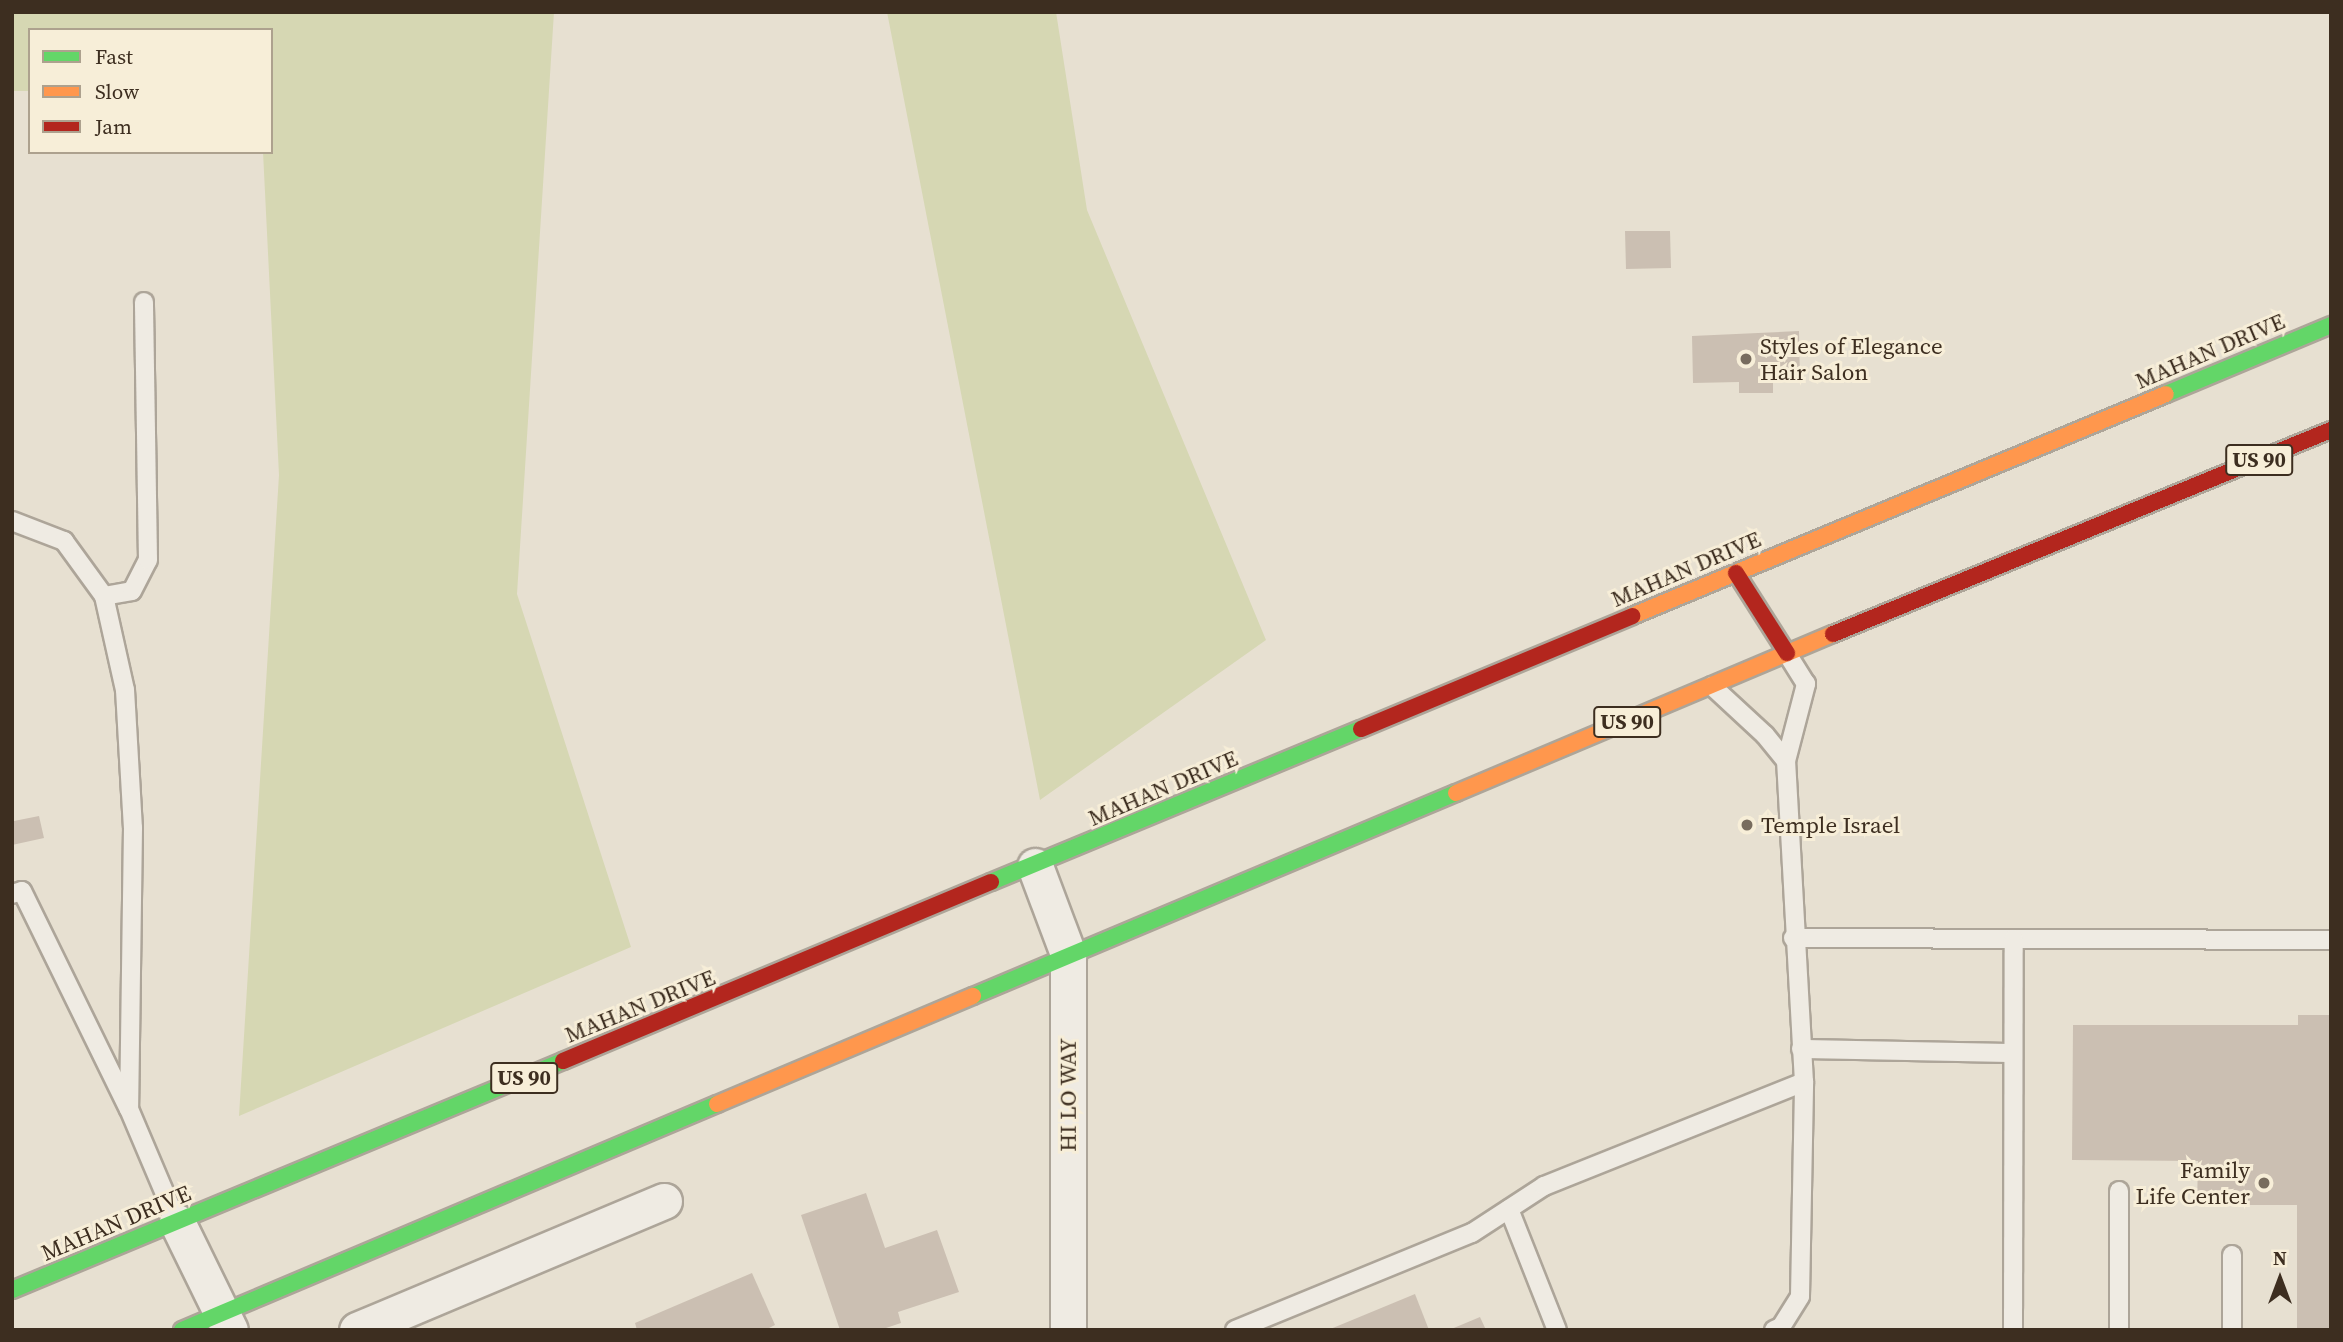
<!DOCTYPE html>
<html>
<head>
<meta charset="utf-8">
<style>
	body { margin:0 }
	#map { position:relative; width:2343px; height:1342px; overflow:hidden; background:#e7e0d1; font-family:"Source Serif 4",serif }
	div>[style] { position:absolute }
	.green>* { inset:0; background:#d6d7b3 }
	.building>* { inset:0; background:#cbbfb2 }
	.roads { filter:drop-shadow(2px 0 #ada599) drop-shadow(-2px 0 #ada599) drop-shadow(0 2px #ada599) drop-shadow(0 -2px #ada599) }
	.lane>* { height:18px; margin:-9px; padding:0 9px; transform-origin:9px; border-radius:9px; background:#efebe3 }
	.street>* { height:35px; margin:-17.5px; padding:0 17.5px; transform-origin:17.5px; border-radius:17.5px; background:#efebe3 }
	.fast>* { height:16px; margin:-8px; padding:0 8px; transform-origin:8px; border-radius:8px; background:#63d668 }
	.slow>* { height:16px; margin:-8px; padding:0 8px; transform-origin:8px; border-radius:8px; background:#ff974d }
	.jam>* { height:16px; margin:-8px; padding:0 8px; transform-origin:8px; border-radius:8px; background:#b3261e }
	.dots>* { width:19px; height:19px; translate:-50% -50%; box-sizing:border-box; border:4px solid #f7eed8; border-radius:50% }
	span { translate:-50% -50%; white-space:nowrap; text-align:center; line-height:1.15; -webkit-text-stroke:6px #f7eed8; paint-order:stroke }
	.shield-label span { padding:2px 5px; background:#f7eed8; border:2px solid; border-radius:5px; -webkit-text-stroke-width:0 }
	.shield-label { font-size:21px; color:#3d2e20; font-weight:700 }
	.poi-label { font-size:23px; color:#3d2e20 }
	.left { translate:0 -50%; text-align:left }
	.right { translate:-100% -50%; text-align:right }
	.street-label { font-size:23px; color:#3d2e20 }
	.frame { position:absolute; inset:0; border:14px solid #3d2e20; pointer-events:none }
	.legend { position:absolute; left:28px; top:28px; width:245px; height:126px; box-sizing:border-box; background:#f7eed8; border:2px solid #ada18e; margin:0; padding:9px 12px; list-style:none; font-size:21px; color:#3d2e20 }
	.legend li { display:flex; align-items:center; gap:14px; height:35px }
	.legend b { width:35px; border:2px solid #ada18e }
	.north { position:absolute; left:2245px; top:1244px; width:70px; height:70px; -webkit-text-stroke:5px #f7eed8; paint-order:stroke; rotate:0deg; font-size:19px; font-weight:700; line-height:28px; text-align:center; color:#3d2e20 }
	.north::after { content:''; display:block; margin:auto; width:24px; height:32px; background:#3d2e20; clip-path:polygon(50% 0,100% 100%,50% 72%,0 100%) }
</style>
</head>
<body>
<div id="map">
	<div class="green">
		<div style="clip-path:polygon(12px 12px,554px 12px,517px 594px,631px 947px,239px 1116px,279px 475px,263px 152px,271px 152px,271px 30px,30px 30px,30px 91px,12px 91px)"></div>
		<div style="clip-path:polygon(887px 12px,1056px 12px,1087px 210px,1266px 640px,1040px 800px)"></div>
	</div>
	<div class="building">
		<div style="clip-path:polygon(1625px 231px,1670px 231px,1671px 268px,1626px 269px)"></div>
		<div style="clip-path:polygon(1799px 331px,1800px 382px,1773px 382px,1773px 393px,1739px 393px,1739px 382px,1693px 383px,1692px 336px)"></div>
		<div style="clip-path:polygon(12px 816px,14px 821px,39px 816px,44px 838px,12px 845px)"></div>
		<div style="clip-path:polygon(2298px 1015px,2331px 1015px,2331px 1330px,2297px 1330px,2297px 1205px,2197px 1205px,2198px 1161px,2072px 1160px,2073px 1025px,2298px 1025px)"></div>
		<div style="clip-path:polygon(866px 1193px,885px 1248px,937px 1230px,959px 1292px,898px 1312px,901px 1323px,880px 1330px,840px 1330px,801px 1215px)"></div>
		<div style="clip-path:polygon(752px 1273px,775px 1325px,765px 1330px,637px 1330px,635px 1323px)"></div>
		<div style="clip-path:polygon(1415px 1294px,1429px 1330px,1328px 1330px)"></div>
		<div style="clip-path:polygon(1480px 1317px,1486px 1330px,1449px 1330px)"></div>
	</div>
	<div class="roads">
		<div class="lane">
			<div style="left:12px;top:521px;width:56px;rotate:21deg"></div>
			<div style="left:64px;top:541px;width:68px;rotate:54deg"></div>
			<div style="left:104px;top:596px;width:96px;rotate:77.4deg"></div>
			<div style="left:125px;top:690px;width:138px;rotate:86.7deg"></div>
			<div style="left:133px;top:828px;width:281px;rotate:90.8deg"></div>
			<div style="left:104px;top:596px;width:28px;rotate:-10deg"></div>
			<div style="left:132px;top:591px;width:35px;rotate:-63deg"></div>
			<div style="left:148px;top:560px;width:258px;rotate:-90.9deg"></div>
			<div style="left:1712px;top:686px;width:72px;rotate:42.8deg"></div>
			<div style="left:1765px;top:735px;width:33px;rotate:51deg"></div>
			<div style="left:12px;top:894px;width:10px;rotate:-17deg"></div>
			<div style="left:22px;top:891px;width:243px;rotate:63.9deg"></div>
			<div style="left:129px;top:1109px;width:123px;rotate:67deg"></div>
			<div style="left:1793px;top:938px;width:538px;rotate:0.21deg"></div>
			<div style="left:1801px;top:1049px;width:212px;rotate:1.1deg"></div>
			<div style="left:2119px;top:1191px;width:139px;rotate:90deg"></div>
			<div style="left:1509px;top:1209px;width:130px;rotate:68.4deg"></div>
			<div style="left:1235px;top:1330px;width:256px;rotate:-22.3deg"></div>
			<div style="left:1472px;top:1233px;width:86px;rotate:-33.1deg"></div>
			<div style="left:1544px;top:1186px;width:280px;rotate:-21.8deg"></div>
			<div style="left:1774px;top:1330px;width:8px;rotate:-23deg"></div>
			<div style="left:1781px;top:1327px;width:36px;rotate:-58deg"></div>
			<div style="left:1800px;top:1296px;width:214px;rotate:-88.9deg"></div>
			<div style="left:1804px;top:1082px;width:322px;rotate:-93.2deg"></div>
			<div style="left:1786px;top:761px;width:80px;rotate:-75.4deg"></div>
			<div style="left:1806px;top:684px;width:36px;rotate:-122deg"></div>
			<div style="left:2013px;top:1330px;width:391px;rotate:-89.9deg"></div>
			<div style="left:2232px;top:1330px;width:75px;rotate:-90deg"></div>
		</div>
		<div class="street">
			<div style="left:1035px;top:866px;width:94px;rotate:69.4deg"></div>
			<div style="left:1068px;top:954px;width:376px;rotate:90deg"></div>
			<div style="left:177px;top:1222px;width:120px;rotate:63.9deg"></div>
			<div style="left:357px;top:1330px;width:333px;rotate:-22.8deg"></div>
		</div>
		<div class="fast">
			<div style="left:2166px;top:394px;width:179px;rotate:-22.7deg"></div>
			<div style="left:991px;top:882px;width:400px;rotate:-22.5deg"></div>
			<div style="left:973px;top:996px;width:524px;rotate:-22.8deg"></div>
			<div style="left:12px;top:1290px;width:597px;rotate:-22.57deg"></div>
			<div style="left:182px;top:1330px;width:581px;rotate:-22.9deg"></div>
		</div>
		<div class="slow">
			<div style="left:1632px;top:616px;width:578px;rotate:-22.57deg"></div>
			<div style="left:1456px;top:793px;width:409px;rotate:-22.9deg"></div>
			<div style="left:717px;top:1104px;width:278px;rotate:-22.9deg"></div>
		</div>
		<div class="jam">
			<div style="left:1736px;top:573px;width:95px;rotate:57.5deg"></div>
			<div style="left:1833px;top:634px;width:538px;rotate:-22.28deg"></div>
			<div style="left:1361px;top:729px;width:294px;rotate:-22.6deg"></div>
			<div style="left:563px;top:1061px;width:464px;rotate:-22.7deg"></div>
		</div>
	</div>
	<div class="dots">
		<div style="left:1746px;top:359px;background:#786c5e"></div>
		<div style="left:1747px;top:825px;background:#786c5e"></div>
		<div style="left:2264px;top:1183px;background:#786c5e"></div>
	</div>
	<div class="shield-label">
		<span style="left:2259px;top:460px">US 90</span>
		<span style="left:1627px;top:722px">US 90</span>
		<span style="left:524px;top:1078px">US 90</span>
	</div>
	<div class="poi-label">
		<span class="left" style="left:1760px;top:359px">Styles of Elegance<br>Hair Salon</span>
		<span class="left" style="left:1761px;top:825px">Temple Israel</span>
		<span class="right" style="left:2250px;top:1183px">Family<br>Life Center</span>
	</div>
	<div class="street-label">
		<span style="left:2210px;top:351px;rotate:-23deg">MAHAN DRIVE</span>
		<span style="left:1686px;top:569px;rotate:-23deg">MAHAN DRIVE</span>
		<span style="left:1163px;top:788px;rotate:-23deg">MAHAN DRIVE</span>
		<span style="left:640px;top:1006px;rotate:-22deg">MAHAN DRIVE</span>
		<span style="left:1068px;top:1095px;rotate:-90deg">HI LO WAY</span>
		<span style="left:116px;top:1223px;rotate:-23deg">MAHAN DRIVE</span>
	</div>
	<div class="frame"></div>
	<ul class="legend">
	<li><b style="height:9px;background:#63d668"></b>Fast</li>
	<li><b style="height:9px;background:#ff974d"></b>Slow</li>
	<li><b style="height:9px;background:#b3261e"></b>Jam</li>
	</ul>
	<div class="north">N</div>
</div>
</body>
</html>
